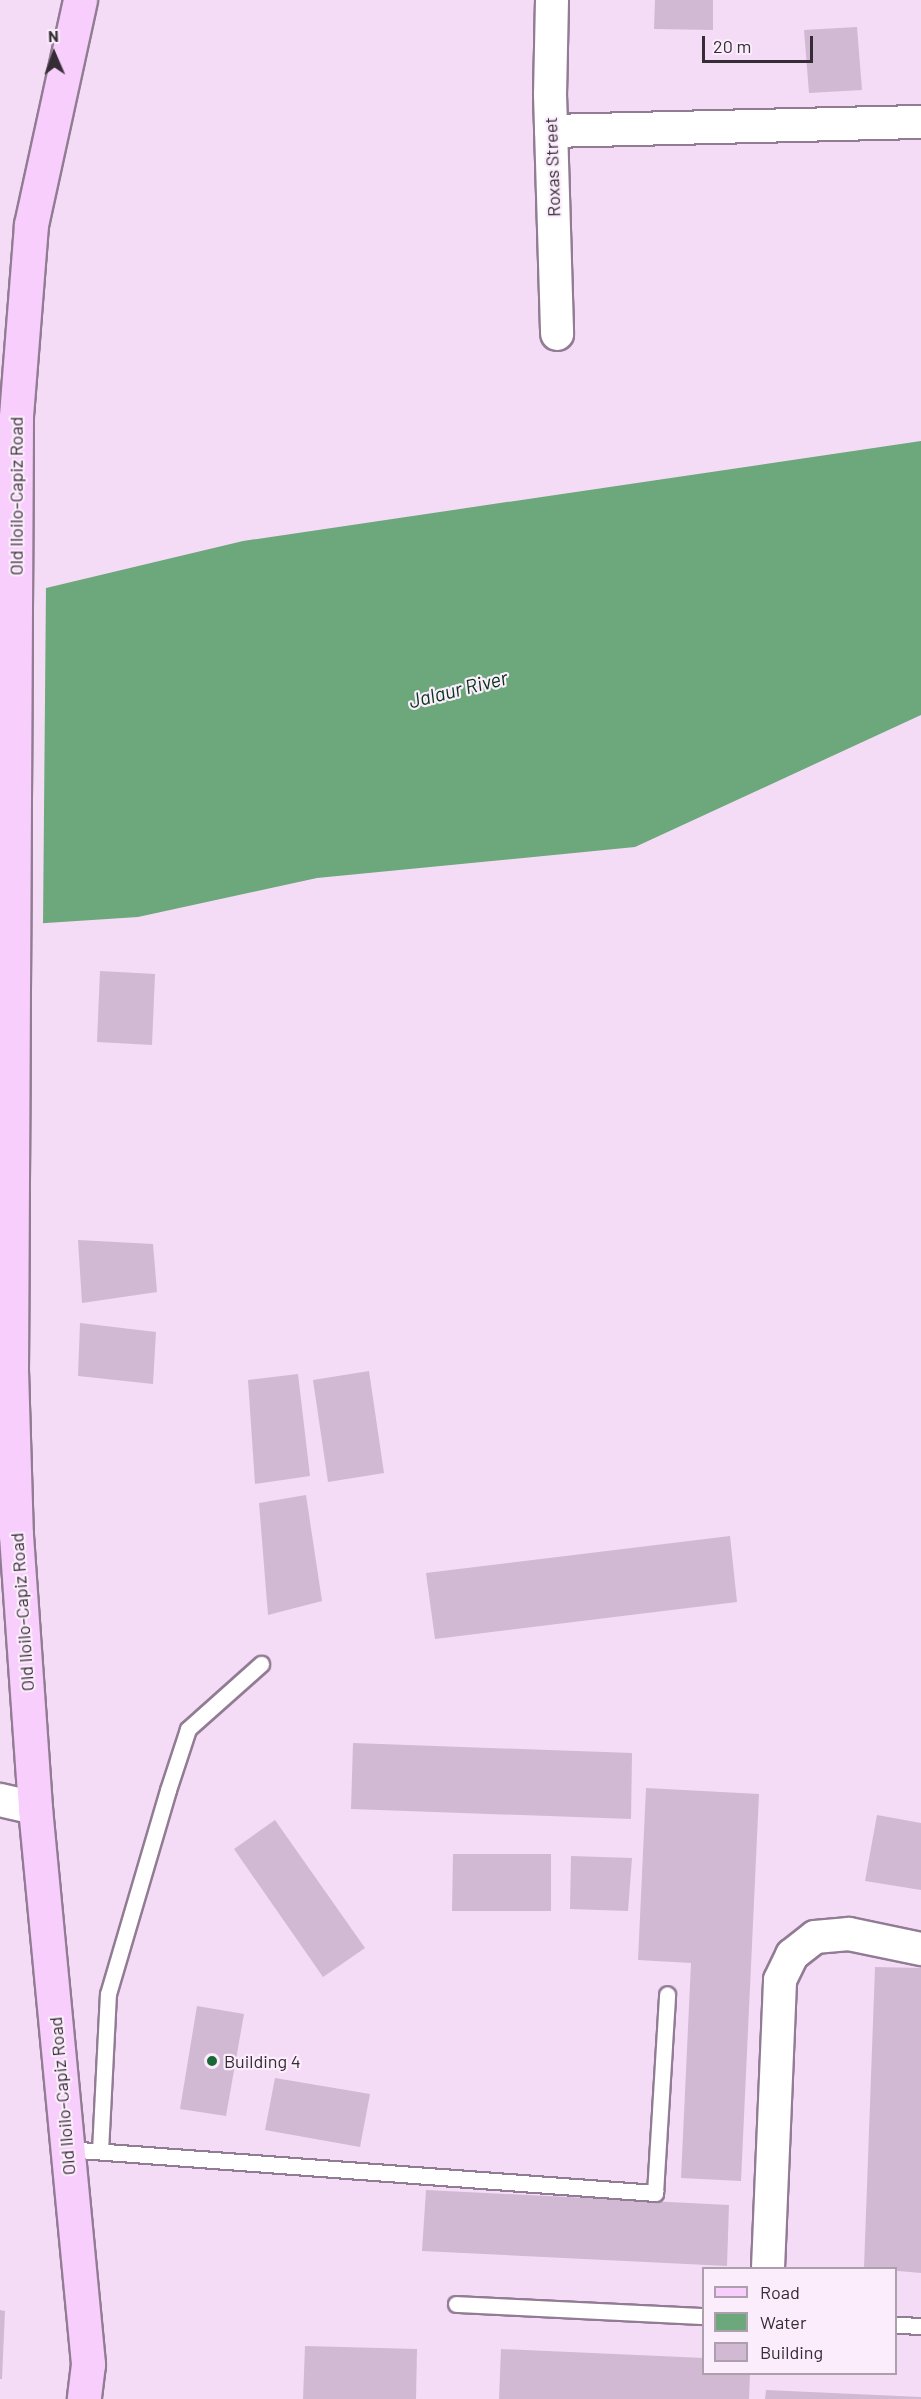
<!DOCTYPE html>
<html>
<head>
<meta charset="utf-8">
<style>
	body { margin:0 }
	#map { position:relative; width:921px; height:2399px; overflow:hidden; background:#f4dcf6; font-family:Barlow,sans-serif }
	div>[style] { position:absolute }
	.water>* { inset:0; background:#6ca87b }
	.pier>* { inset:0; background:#f4dcf6 }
	.building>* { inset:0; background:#d1b9d3 }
	.roads { filter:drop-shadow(2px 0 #927c94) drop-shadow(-2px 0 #927c94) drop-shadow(0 2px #927c94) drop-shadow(0 -2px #927c94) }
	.service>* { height:15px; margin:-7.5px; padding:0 7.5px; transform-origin:7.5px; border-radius:7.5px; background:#fff }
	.minor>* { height:32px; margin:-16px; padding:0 16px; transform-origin:16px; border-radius:16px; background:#fff }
	.primary>* { height:33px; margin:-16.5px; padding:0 16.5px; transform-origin:16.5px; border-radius:16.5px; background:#f8cefc }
	.dots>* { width:16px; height:16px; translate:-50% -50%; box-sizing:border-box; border:3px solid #fbedfc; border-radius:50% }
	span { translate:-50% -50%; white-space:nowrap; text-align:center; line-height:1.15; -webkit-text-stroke:4.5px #fbedfc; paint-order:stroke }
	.street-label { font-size:18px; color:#352c35 }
	.poi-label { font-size:18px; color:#352c35 }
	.left { translate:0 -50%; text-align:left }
	.water-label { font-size:20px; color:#033416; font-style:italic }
	.legend { position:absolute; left:702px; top:2267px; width:195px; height:108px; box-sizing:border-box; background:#fbedfc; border:2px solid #aca0ac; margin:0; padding:8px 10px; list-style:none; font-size:18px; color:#352c35 }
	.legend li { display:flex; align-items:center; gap:12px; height:30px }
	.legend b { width:30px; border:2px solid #aca0ac }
	.north { position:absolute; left:24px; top:24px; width:60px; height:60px; -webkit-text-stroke:4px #fbedfc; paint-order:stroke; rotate:358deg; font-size:16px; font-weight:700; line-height:24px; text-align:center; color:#352c35 }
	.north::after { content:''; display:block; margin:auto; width:21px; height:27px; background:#352c35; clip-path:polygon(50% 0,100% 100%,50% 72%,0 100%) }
	.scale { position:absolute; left:702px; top:36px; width:111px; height:27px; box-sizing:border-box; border:3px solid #352c35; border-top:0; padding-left:8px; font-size:18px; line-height:21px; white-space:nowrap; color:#352c35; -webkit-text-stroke:4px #fbedfc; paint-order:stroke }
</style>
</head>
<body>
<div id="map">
	<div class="water">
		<div style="clip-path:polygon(921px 441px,921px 715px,635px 847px,317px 878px,138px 917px,0 926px,0 599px,243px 541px)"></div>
	</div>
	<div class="pier">
		<div style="clip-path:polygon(46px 585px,43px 926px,0 929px,0 596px)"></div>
	</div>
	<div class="building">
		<div style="clip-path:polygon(655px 0,713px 0,713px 30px,654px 29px)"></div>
		<div style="clip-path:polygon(857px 27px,862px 90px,809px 93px,804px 30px)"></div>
		<div style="clip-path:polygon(100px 971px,155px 974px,152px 1045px,97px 1042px)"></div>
		<div style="clip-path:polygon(78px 1240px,153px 1244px,157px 1292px,82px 1303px)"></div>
		<div style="clip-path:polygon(80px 1323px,156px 1332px,153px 1384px,78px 1376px)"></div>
		<div style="clip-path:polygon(369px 1371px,384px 1473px,328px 1482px,313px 1380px)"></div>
		<div style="clip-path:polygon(298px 1374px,310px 1476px,255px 1484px,248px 1380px)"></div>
		<div style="clip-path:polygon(306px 1495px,322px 1601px,268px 1615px,259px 1503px)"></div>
		<div style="clip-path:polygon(730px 1536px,737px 1602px,435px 1639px,426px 1573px)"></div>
		<div style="clip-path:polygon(353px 1743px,632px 1753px,631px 1819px,351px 1809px)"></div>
		<div style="clip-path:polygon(646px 1788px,759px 1794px,741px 2181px,681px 2178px,691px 1963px,638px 1960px)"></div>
		<div style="clip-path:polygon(877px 1815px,921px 1823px,921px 1890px,865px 1881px)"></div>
		<div style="clip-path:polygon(275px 1820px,365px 1948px,323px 1977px,234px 1849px)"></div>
		<div style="clip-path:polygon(453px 1854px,551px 1854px,551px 1911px,452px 1911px)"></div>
		<div style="clip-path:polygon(571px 1856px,632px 1858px,628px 1911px,570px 1909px)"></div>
		<div style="clip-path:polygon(875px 1967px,921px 1968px,921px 2273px,864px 2268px)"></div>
		<div style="clip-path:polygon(197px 2006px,244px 2014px,226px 2116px,180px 2109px)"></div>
		<div style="clip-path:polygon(275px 2078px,370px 2094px,360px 2147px,265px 2130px)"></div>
		<div style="clip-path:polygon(426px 2190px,729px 2205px,727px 2266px,422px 2251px)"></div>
		<div style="clip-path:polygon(0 2310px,5px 2311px,2px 2379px,0 2379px)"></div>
		<div style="clip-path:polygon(305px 2346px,417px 2349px,416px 2399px,303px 2399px)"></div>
		<div style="clip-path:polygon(501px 2349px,704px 2358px,704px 2374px,750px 2374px,749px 2399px,499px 2399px)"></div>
		<div style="clip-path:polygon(766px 2390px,921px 2397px,921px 2399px,765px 2399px)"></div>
	</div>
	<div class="roads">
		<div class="service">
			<div style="left:66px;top:2149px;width:591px;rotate:4.27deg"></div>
			<div style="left:655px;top:2193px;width:199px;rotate:-86.5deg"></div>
			<div style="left:100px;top:2151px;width:157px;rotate:-87.1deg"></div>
			<div style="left:108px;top:1994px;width:213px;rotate:-73.6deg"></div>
			<div style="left:168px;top:1790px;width:64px;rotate:-71.8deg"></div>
			<div style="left:188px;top:1729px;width:98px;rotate:-41.7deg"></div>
			<div style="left:456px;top:2304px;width:248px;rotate:2.8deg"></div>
			<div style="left:896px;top:2325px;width:25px;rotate:2deg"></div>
		</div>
		<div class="minor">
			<div style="left:552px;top:0;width:94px;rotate:91.2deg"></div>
			<div style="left:550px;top:94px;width:240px;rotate:88.3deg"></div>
			<div style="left:551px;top:131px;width:370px;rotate:-1.4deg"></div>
			<div style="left:0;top:1800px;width:36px;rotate:13deg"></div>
			<div style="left:768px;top:2268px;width:288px;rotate:-87.6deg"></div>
			<div style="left:780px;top:1980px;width:28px;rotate:-64deg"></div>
			<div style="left:792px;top:1955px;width:29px;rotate:-38deg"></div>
			<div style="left:815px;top:1937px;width:34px;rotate:-5deg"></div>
			<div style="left:849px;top:1934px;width:74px;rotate:11.8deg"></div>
		</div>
		<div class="primary">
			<div style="left:80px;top:0;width:230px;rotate:102.3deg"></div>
			<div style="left:31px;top:225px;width:193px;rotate:94.5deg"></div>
			<div style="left:16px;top:417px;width:953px;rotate:90.3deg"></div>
			<div style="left:11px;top:1370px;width:165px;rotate:88.3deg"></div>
			<div style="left:16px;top:1535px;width:274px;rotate:86deg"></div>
			<div style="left:35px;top:1808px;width:559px;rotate:84.55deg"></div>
			<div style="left:88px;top:2364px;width:35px;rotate:97deg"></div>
		</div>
	</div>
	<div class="dots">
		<div style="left:212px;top:2061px;background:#1b6837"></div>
	</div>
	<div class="street-label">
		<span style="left:552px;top:167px;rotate:-92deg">Roxas Street</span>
		<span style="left:16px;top:496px;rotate:-90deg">Old Iloilo-Capiz Road</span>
		<span style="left:22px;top:1612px;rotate:-94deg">Old Iloilo-Capiz Road</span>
		<span style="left:62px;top:2096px;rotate:-95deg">Old Iloilo-Capiz Road</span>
	</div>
	<div class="poi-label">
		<span class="left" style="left:224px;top:2061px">Building 4</span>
	</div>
	<div class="water-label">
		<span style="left:458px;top:689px;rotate:-14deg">Jalaur River</span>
	</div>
	<ul class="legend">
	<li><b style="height:8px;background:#f8cefc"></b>Road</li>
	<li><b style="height:16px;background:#6ca87b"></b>Water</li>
	<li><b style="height:16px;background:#d1b9d3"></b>Building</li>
	</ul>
	<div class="north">N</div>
	<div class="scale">20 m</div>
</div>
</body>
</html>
